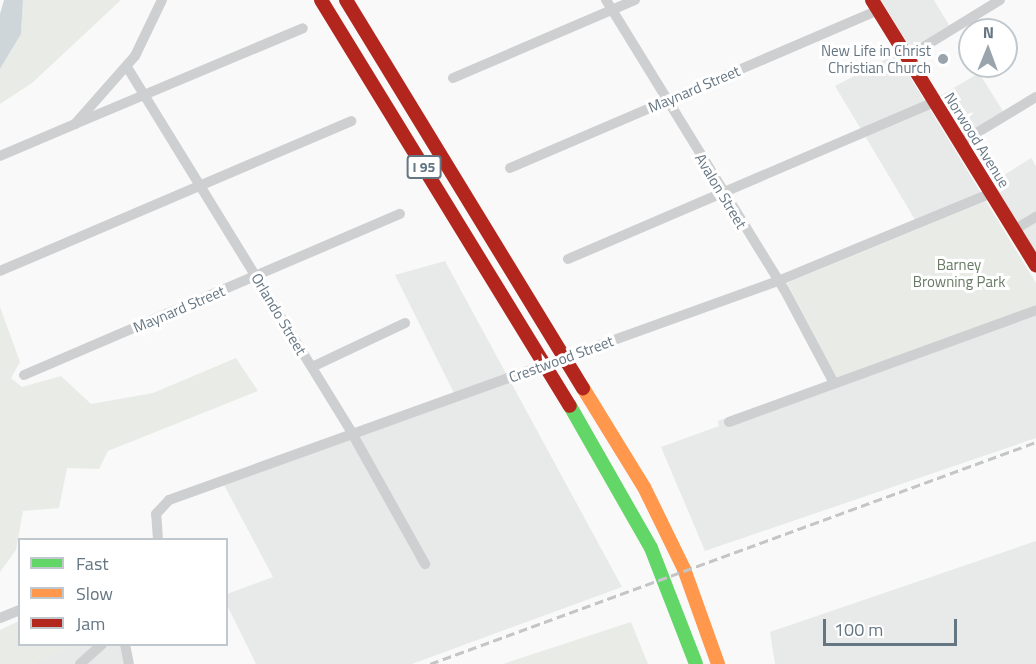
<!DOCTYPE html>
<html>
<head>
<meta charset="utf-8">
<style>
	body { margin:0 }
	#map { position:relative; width:1036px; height:664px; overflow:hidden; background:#f9f9f9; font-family:"Titillium Web",sans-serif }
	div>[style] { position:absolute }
	.built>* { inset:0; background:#e8e9e9 }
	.green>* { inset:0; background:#e8ebe6 }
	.water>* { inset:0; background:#ced6d9 }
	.street>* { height:10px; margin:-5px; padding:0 5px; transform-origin:5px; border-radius:5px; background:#cecfd0 }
	.fast>* { height:14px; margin:-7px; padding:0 7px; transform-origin:7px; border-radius:7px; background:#63d668 }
	.slow>* { height:14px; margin:-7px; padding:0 7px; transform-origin:7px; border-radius:7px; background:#ff974d }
	.jam>* { height:14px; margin:-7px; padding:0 7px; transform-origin:7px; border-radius:7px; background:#b3261e }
	.rail>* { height:3px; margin-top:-1.5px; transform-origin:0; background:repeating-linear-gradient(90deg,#c3c5c6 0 9px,transparent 0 13.5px) }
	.dots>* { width:16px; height:16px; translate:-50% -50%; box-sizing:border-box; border:3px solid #fff; border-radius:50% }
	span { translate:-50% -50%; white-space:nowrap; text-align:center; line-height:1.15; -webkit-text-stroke:6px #fff; paint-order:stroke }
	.shield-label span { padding:2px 4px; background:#fff; border:2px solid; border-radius:4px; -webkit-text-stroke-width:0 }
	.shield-label { font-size:14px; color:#657683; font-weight:700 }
	.poi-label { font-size:15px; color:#657683 }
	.right { translate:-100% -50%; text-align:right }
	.street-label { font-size:15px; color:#657683 }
	.park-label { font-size:15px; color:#687a64 }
	.legend { position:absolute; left:18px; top:538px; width:210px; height:108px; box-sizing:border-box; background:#fff; border:2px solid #c1c8cd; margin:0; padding:8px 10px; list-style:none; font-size:18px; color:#657683 }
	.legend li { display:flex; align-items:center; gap:12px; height:30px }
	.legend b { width:30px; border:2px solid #c1c8cd }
	.north { position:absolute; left:958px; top:18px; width:60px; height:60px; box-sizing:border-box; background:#fff; border:2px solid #c1c8cd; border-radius:50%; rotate:1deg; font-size:16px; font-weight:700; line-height:24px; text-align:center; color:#657683 }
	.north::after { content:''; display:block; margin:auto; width:21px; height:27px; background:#99a4ac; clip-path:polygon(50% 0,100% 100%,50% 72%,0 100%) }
	.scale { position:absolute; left:823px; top:619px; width:134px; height:27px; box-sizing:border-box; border:3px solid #657683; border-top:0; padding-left:8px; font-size:18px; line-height:21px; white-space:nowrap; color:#657683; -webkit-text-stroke:4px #fff; paint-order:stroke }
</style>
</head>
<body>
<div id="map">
	<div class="built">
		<div style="clip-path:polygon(881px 0,934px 0,949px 25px,911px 49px)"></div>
		<div style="clip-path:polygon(896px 54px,986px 201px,920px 228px,835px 86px)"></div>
		<div style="clip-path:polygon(979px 73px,1008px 119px,969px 143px,940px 96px)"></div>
		<div style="clip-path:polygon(1031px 158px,1036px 166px,1036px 252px,993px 182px)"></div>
		<div style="clip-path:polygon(445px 261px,622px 587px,412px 664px,256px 664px,227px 605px,227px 594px,273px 577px,224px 485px,458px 401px,395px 275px)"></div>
		<div style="clip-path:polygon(1036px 305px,1036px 438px,705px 551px,661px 447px,719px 426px,718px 421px)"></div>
		<div style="clip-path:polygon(1036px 541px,1036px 664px,775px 664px,770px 632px)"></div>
		<div style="clip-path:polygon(73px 644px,127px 645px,131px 664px,32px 664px)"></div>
	</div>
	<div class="green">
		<div style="clip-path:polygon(23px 0,121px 0,32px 83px,0 104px,0 69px,21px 34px)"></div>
		<div style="clip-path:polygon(986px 201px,1036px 283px,1036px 305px,837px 378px,787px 283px)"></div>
		<div style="clip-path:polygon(0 307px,20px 362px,11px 378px,22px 387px,61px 376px,91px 404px,153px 393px,236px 358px,258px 391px,108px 451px,99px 469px,67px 468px,59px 508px,23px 511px,16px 550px,0 572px)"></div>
		<div style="clip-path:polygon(19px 621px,20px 644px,73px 645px,32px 664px,0 664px,0 630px)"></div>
		<div style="clip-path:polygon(631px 622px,648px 664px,503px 664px)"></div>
	</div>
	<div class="water">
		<div style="clip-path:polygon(4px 0,23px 0,21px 34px,0 69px,0 14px)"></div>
	</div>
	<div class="street">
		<div style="left:606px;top:0;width:339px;rotate:58.4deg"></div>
		<div style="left:784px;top:289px;width:106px;rotate:62deg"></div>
		<div style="left:907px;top:57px;width:109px;rotate:-31.5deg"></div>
		<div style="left:127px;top:67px;width:432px;rotate:58.4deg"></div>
		<div style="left:353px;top:435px;width:148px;rotate:60.8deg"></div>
		<div style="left:453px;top:78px;width:198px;rotate:-23.2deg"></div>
		<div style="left:75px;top:124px;width:247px;rotate:-22.8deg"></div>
		<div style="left:960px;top:143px;width:89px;rotate:-31.2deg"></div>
		<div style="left:0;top:156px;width:82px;rotate:-23.1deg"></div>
		<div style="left:75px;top:124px;width:91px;rotate:-48.6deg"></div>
		<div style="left:135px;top:56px;width:62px;rotate:-64.3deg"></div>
		<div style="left:510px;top:168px;width:401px;rotate:-23.2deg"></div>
		<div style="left:1014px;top:230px;width:26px;rotate:-31deg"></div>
		<div style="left:568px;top:259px;width:399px;rotate:-23.2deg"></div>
		<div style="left:0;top:271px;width:382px;rotate:-23.1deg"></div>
		<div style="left:312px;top:367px;width:103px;rotate:-25.3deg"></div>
		<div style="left:24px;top:375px;width:409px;rotate:-23.2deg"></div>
		<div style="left:729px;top:422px;width:327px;rotate:-20deg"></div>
		<div style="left:158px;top:540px;width:26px;rotate:-94deg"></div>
		<div style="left:156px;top:514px;width:19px;rotate:-47deg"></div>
		<div style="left:169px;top:500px;width:647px;rotate:-19.78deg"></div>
		<div style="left:778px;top:281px;width:230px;rotate:-22.4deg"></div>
		<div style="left:0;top:618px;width:22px;rotate:-22deg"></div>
		<div style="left:125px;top:644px;width:20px;rotate:79deg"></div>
		<div style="left:80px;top:664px;width:30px;rotate:-42deg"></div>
	</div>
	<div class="fast">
		<div style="left:570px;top:406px;width:163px;rotate:60.3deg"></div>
		<div style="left:651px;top:548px;width:124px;rotate:68.8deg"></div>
	</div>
	<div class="slow">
		<div style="left:583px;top:388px;width:116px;rotate:58.4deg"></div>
		<div style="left:644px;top:487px;width:91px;rotate:64deg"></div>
		<div style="left:684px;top:569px;width:101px;rotate:70.3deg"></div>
	</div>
	<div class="jam">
		<div style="left:321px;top:0;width:476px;rotate:58.5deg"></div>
		<div style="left:346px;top:0;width:455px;rotate:58.6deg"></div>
		<div style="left:872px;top:0;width:312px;rotate:58.3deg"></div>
	</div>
	<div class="rail">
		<div style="left:430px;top:664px;width:645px;rotate:-20.12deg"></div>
	</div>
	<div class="dots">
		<div style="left:943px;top:59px;background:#99a4ac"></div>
	</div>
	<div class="shield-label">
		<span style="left:424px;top:167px">I 95</span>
	</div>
	<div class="poi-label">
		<span class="right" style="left:931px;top:59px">New Life in Christ<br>Christian Church</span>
	</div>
	<div class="street-label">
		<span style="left:694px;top:89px;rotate:-23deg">Maynard Street</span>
		<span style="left:977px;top:140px;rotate:58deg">Norwood Avenue</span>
		<span style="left:721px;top:191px;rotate:59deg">Avalon Street</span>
		<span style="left:179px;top:309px;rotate:-23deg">Maynard Street</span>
		<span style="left:279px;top:314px;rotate:59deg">Orlando Street</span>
		<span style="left:561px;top:359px;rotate:-20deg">Crestwood Street</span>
	</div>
	<div class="park-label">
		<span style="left:959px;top:273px">Barney<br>Browning Park</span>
	</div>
	<ul class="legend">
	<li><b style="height:8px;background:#63d668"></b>Fast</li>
	<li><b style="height:8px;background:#ff974d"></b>Slow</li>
	<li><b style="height:8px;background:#b3261e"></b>Jam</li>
	</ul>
	<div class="north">N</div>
	<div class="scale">100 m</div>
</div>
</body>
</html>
